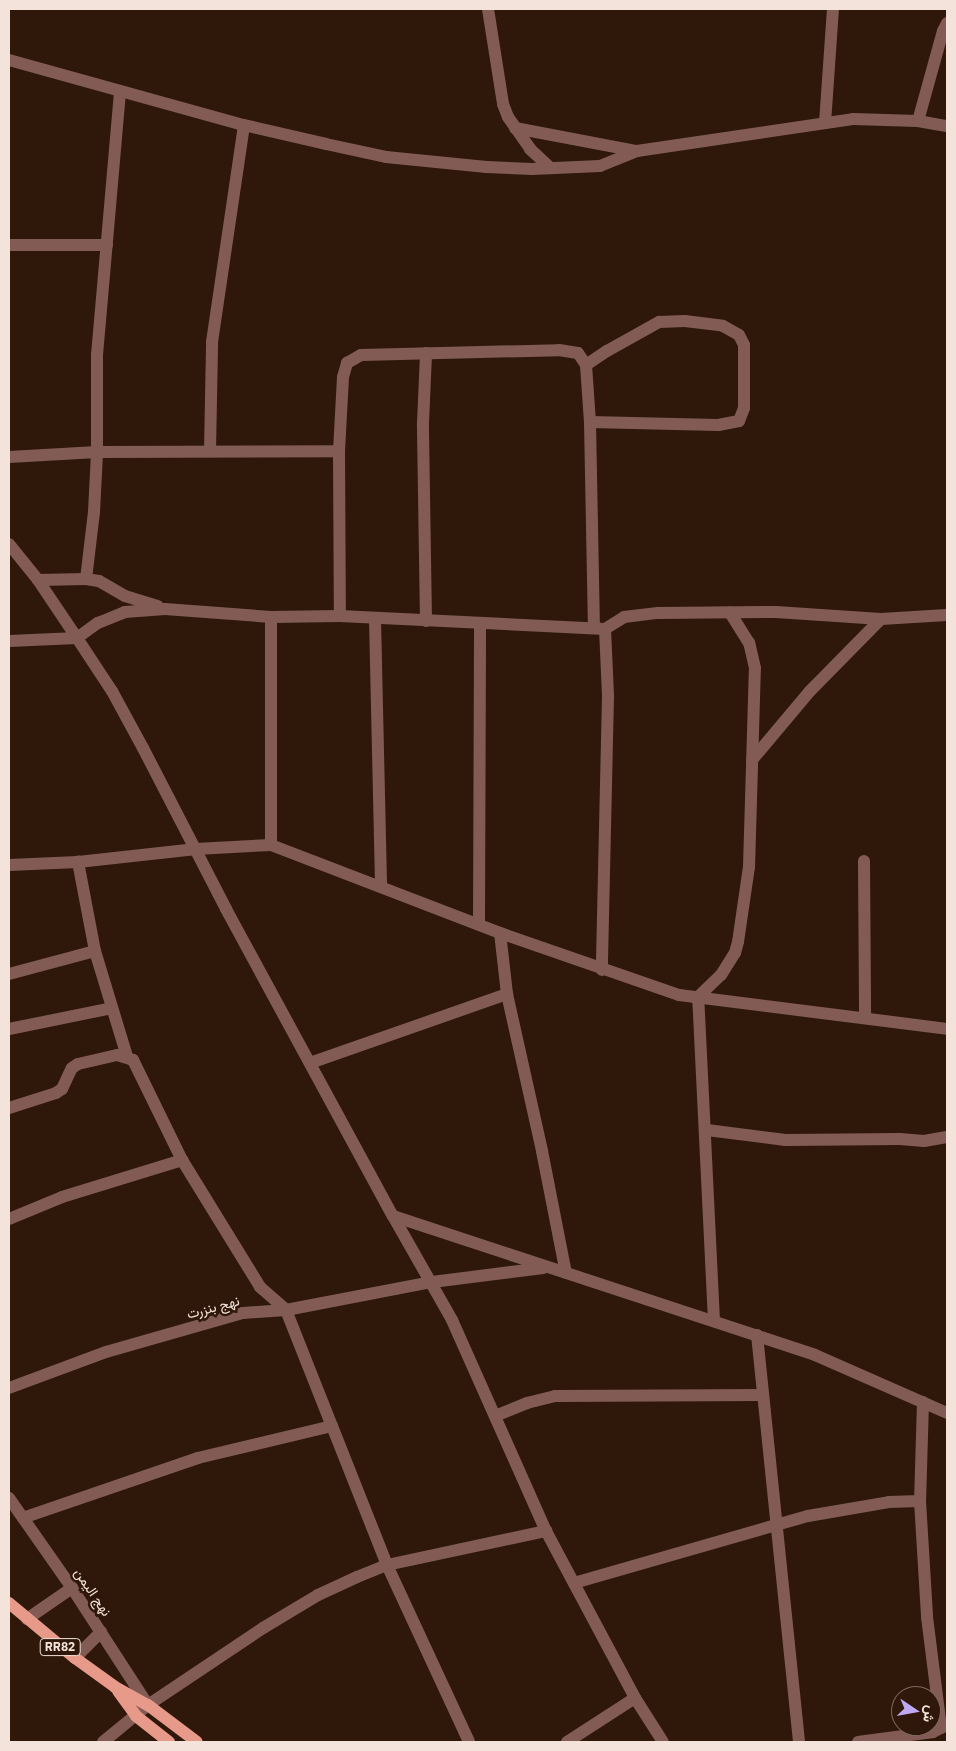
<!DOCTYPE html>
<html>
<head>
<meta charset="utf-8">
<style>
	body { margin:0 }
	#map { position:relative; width:956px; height:1751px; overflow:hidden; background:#2f1809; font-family:"IBM Plex Sans",Vazirmatn,sans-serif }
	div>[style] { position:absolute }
	.minor>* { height:12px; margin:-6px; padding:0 6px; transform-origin:6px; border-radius:6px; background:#825c54 }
	.major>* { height:12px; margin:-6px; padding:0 6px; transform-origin:6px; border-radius:6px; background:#e89a8a }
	span { translate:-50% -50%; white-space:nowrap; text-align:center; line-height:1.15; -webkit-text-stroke:5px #2f1809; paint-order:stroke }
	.shield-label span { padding:1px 4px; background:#2f1809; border:1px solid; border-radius:4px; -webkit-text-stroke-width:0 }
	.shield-label { font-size:12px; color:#f4e3da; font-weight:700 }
	.street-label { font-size:14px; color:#f4e3da }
	.frame { position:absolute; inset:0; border:10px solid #f4e3da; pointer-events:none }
	.north { position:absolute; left:891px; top:1686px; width:50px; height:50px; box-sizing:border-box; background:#2f1809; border:1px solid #7e695d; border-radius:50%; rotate:102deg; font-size:14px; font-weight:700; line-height:20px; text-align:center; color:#f4e3da }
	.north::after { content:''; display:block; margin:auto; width:18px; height:22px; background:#bfa9f4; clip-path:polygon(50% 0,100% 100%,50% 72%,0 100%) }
</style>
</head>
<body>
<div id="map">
	<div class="minor">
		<div style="left:488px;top:9px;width:96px;rotate:81deg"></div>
		<div style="left:503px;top:104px;width:14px;rotate:69deg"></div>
		<div style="left:508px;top:117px;width:39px;rotate:55deg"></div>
		<div style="left:530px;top:149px;width:26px;rotate:43deg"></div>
		<div style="left:9px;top:60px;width:244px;rotate:15.5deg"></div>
		<div style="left:244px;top:125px;width:84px;rotate:13deg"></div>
		<div style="left:326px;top:144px;width:61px;rotate:12.2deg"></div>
		<div style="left:386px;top:157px;width:101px;rotate:5.7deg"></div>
		<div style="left:487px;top:167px;width:45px;rotate:2.5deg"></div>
		<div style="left:532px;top:169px;width:68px;rotate:-2.5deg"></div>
		<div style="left:600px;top:166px;width:40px;rotate:-22deg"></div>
		<div style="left:637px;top:151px;width:218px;rotate:-8.4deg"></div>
		<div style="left:853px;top:119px;width:65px;rotate:1.8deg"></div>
		<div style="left:918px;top:121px;width:29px;rotate:10deg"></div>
		<div style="left:918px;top:121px;width:93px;rotate:-74.5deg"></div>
		<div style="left:943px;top:31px;width:9px;rotate:-63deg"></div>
		<div style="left:825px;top:123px;width:114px;rotate:-86deg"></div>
		<div style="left:515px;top:128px;width:124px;rotate:10.7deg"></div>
		<div style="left:9px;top:245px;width:98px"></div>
		<div style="left:586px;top:365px;width:25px;rotate:-34deg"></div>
		<div style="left:607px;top:351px;width:60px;rotate:-29.1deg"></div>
		<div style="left:659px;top:322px;width:26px;rotate:-2deg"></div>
		<div style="left:685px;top:321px;width:38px;rotate:7deg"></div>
		<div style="left:723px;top:326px;width:18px;rotate:29deg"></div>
		<div style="left:739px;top:335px;width:11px;rotate:63deg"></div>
		<div style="left:744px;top:345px;width:63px;rotate:90deg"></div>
		<div style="left:744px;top:408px;width:14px;rotate:111deg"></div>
		<div style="left:739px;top:421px;width:21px;rotate:169deg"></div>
		<div style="left:718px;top:425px;width:128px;rotate:-178.7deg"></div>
		<div style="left:210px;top:451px;width:109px;rotate:-88.9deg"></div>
		<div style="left:212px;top:342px;width:219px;rotate:-81.6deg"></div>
		<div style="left:339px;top:451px;width:74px;rotate:-86.9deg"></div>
		<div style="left:343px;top:377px;width:15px;rotate:-74deg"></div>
		<div style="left:347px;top:363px;width:16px;rotate:-30deg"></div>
		<div style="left:361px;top:355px;width:198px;rotate:-1.4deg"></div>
		<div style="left:559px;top:350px;width:19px;rotate:9deg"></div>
		<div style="left:578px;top:353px;width:14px;rotate:56deg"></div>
		<div style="left:586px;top:365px;width:57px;rotate:86deg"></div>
		<div style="left:590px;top:422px;width:206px;rotate:88.9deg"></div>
		<div style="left:9px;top:457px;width:88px;rotate:-3.3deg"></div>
		<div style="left:97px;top:452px;width:242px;rotate:-0.2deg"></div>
		<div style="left:339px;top:451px;width:165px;rotate:89.7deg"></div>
		<div style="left:340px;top:616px;width:69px;rotate:179.2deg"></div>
		<div style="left:9px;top:544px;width:46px;rotate:51.1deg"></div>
		<div style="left:38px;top:580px;width:70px;rotate:56.1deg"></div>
		<div style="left:77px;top:638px;width:64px;rotate:56.6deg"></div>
		<div style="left:112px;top:691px;width:65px;rotate:61.5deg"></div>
		<div style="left:143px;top:748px;width:181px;rotate:62.7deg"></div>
		<div style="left:226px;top:909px;width:349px;rotate:61.5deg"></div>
		<div style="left:393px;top:1216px;width:120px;rotate:60.4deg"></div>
		<div style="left:452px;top:1320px;width:231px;rotate:66deg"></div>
		<div style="left:546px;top:1531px;width:189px;rotate:61.9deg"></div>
		<div style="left:635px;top:1698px;width:52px;rotate:57.5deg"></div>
		<div style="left:86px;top:579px;width:67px;rotate:-83.2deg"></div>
		<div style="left:94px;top:512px;width:60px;rotate:-87.1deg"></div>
		<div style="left:97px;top:452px;width:97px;rotate:-90deg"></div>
		<div style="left:97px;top:355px;width:265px;rotate:-85deg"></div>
		<div style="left:38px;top:580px;width:48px;rotate:-1.2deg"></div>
		<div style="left:86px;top:579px;width:13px;rotate:9deg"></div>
		<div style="left:99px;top:581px;width:30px;rotate:30deg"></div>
		<div style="left:125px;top:596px;width:34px;rotate:17deg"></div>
		<div style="left:340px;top:616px;width:265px;rotate:2.8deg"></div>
		<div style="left:605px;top:629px;width:67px;rotate:87.4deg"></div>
		<div style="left:608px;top:696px;width:274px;rotate:91.3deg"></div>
		<div style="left:375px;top:619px;width:268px;rotate:88.7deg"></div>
		<div style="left:426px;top:621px;width:198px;rotate:-90.9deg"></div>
		<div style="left:423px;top:423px;width:70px;rotate:-87.5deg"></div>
		<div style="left:605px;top:629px;width:22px;rotate:-32deg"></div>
		<div style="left:624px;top:617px;width:34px;rotate:-7deg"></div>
		<div style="left:658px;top:613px;width:118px;rotate:-0.5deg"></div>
		<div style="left:776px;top:612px;width:105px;rotate:3.8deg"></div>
		<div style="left:881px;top:619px;width:66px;rotate:-3.5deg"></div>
		<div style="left:9px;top:641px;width:68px;rotate:-2.5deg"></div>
		<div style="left:77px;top:638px;width:26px;rotate:-36deg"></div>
		<div style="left:98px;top:623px;width:29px;rotate:-22deg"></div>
		<div style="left:125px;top:612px;width:40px;rotate:-4.3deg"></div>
		<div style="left:165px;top:609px;width:106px;rotate:4.3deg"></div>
		<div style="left:271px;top:617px;width:228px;rotate:90deg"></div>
		<div style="left:752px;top:760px;width:90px;rotate:-50deg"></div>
		<div style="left:810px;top:691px;width:101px;rotate:-45.4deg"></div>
		<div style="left:864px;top:861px;width:157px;rotate:89.6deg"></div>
		<div style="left:9px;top:865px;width:69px;rotate:-2.5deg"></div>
		<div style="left:78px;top:862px;width:119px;rotate:-6.3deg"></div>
		<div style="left:196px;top:849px;width:75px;rotate:-3.1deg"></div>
		<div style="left:271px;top:845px;width:245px;rotate:21deg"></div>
		<div style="left:500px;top:933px;width:189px;rotate:19.1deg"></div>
		<div style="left:679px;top:995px;width:270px;rotate:7.2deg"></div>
		<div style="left:479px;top:924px;width:301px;rotate:-89.8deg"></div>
		<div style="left:95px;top:951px;width:110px;rotate:73.1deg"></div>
		<div style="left:9px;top:974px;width:89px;rotate:-15deg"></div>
		<div style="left:95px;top:951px;width:91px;rotate:-100.8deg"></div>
		<div style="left:507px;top:994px;width:161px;rotate:77.4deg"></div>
		<div style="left:542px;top:1151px;width:124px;rotate:78.9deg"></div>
		<div style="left:9px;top:1029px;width:105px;rotate:-11.5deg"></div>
		<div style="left:310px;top:1063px;width:209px;rotate:-19.3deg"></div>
		<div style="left:507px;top:994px;width:61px;rotate:-96.5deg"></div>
		<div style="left:9px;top:1108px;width:49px;rotate:-17.7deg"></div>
		<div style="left:56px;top:1093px;width:7px;rotate:-34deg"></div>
		<div style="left:62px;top:1089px;width:23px;rotate:-65deg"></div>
		<div style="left:72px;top:1068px;width:7px;rotate:-34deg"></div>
		<div style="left:78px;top:1064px;width:40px;rotate:-13deg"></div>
		<div style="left:117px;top:1055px;width:17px;rotate:17deg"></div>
		<div style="left:133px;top:1060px;width:111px;rotate:63.9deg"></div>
		<div style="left:182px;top:1160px;width:149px;rotate:58.4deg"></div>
		<div style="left:260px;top:1287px;width:35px;rotate:41deg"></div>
		<div style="left:286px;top:1310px;width:125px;rotate:68.4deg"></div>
		<div style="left:332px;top:1426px;width:138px;rotate:166.6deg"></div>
		<div style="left:198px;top:1458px;width:185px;rotate:161.1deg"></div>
		<div style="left:707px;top:1130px;width:79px;rotate:7.3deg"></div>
		<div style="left:785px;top:1140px;width:115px;rotate:-0.5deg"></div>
		<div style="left:900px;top:1139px;width:24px;rotate:5deg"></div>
		<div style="left:924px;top:1141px;width:23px;rotate:-10deg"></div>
		<div style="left:393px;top:1216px;width:444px;rotate:18.2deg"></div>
		<div style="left:815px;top:1355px;width:144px;rotate:23.7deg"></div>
		<div style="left:9px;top:1219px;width:57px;rotate:-22.5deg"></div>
		<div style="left:62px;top:1197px;width:126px;rotate:-17.1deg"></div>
		<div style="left:714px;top:1321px;width:324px;rotate:-92.8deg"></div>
		<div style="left:698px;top:997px;width:32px;rotate:-44deg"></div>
		<div style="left:721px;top:975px;width:26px;rotate:-58deg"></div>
		<div style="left:735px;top:953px;width:11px;rotate:-75deg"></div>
		<div style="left:738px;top:942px;width:76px;rotate:-81.7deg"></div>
		<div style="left:749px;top:867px;width:199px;rotate:-88.3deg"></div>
		<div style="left:755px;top:668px;width:26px;rotate:-103deg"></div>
		<div style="left:749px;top:643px;width:36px;rotate:-122deg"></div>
		<div style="left:757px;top:1335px;width:409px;rotate:84.1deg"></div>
		<div style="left:9px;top:1388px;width:103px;rotate:-20.4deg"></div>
		<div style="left:106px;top:1352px;width:142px;rotate:-15.9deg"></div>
		<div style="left:243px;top:1313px;width:43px;rotate:-4deg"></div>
		<div style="left:286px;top:1310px;width:149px;rotate:-10.9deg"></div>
		<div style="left:432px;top:1282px;width:112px;rotate:-7.2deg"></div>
		<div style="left:923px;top:1402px;width:99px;rotate:91.7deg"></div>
		<div style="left:920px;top:1501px;width:116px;rotate:86.5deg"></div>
		<div style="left:927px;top:1617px;width:112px;rotate:82.8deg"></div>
		<div style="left:495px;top:1416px;width:35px;rotate:-22deg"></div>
		<div style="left:527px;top:1403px;width:29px;rotate:-14deg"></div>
		<div style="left:555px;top:1396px;width:208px;rotate:-0.3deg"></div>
		<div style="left:332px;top:1426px;width:149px;rotate:68.4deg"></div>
		<div style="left:387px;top:1565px;width:195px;rotate:65.1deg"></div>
		<div style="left:9px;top:1498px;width:110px;rotate:55deg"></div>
		<div style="left:72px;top:1588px;width:140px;rotate:57deg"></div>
		<div style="left:574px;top:1583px;width:243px;rotate:-16deg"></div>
		<div style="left:808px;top:1516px;width:82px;rotate:-9.8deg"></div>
		<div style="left:889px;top:1502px;width:31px;rotate:-2deg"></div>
		<div style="left:27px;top:1619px;width:55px;rotate:-34.6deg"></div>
		<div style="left:75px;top:1658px;width:37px;rotate:-45deg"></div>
		<div style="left:103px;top:1742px;width:58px;rotate:-39.4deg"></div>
		<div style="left:148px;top:1705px;width:138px;rotate:-33.8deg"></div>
		<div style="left:263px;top:1628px;width:64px;rotate:-31deg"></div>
		<div style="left:318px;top:1595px;width:43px;rotate:-24.8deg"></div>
		<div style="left:357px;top:1577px;width:32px;rotate:-22deg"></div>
		<div style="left:387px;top:1565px;width:163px;rotate:-12.1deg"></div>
		<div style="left:567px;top:1742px;width:81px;rotate:-32.9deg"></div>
		<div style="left:858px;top:1742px;width:76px;rotate:-7.6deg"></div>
		<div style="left:933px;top:1732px;width:16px;rotate:-27deg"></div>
	</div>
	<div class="major">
		<div style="left:9px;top:1603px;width:86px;rotate:39.8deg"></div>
		<div style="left:75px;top:1658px;width:49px;rotate:35.9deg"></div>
		<div style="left:115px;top:1687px;width:38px;rotate:29deg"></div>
		<div style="left:148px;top:1705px;width:61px;rotate:37.1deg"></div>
		<div style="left:118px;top:1691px;width:31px;rotate:54deg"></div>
		<div style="left:136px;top:1716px;width:42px;rotate:38.2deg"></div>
	</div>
	<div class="shield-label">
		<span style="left:60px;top:1647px">RR82</span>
	</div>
	<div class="street-label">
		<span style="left:213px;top:1307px;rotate:-15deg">نهج بنزرت</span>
		<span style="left:93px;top:1592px;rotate:56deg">نهج اليمن</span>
	</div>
	<div class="frame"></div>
	<div class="north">ش</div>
</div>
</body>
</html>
